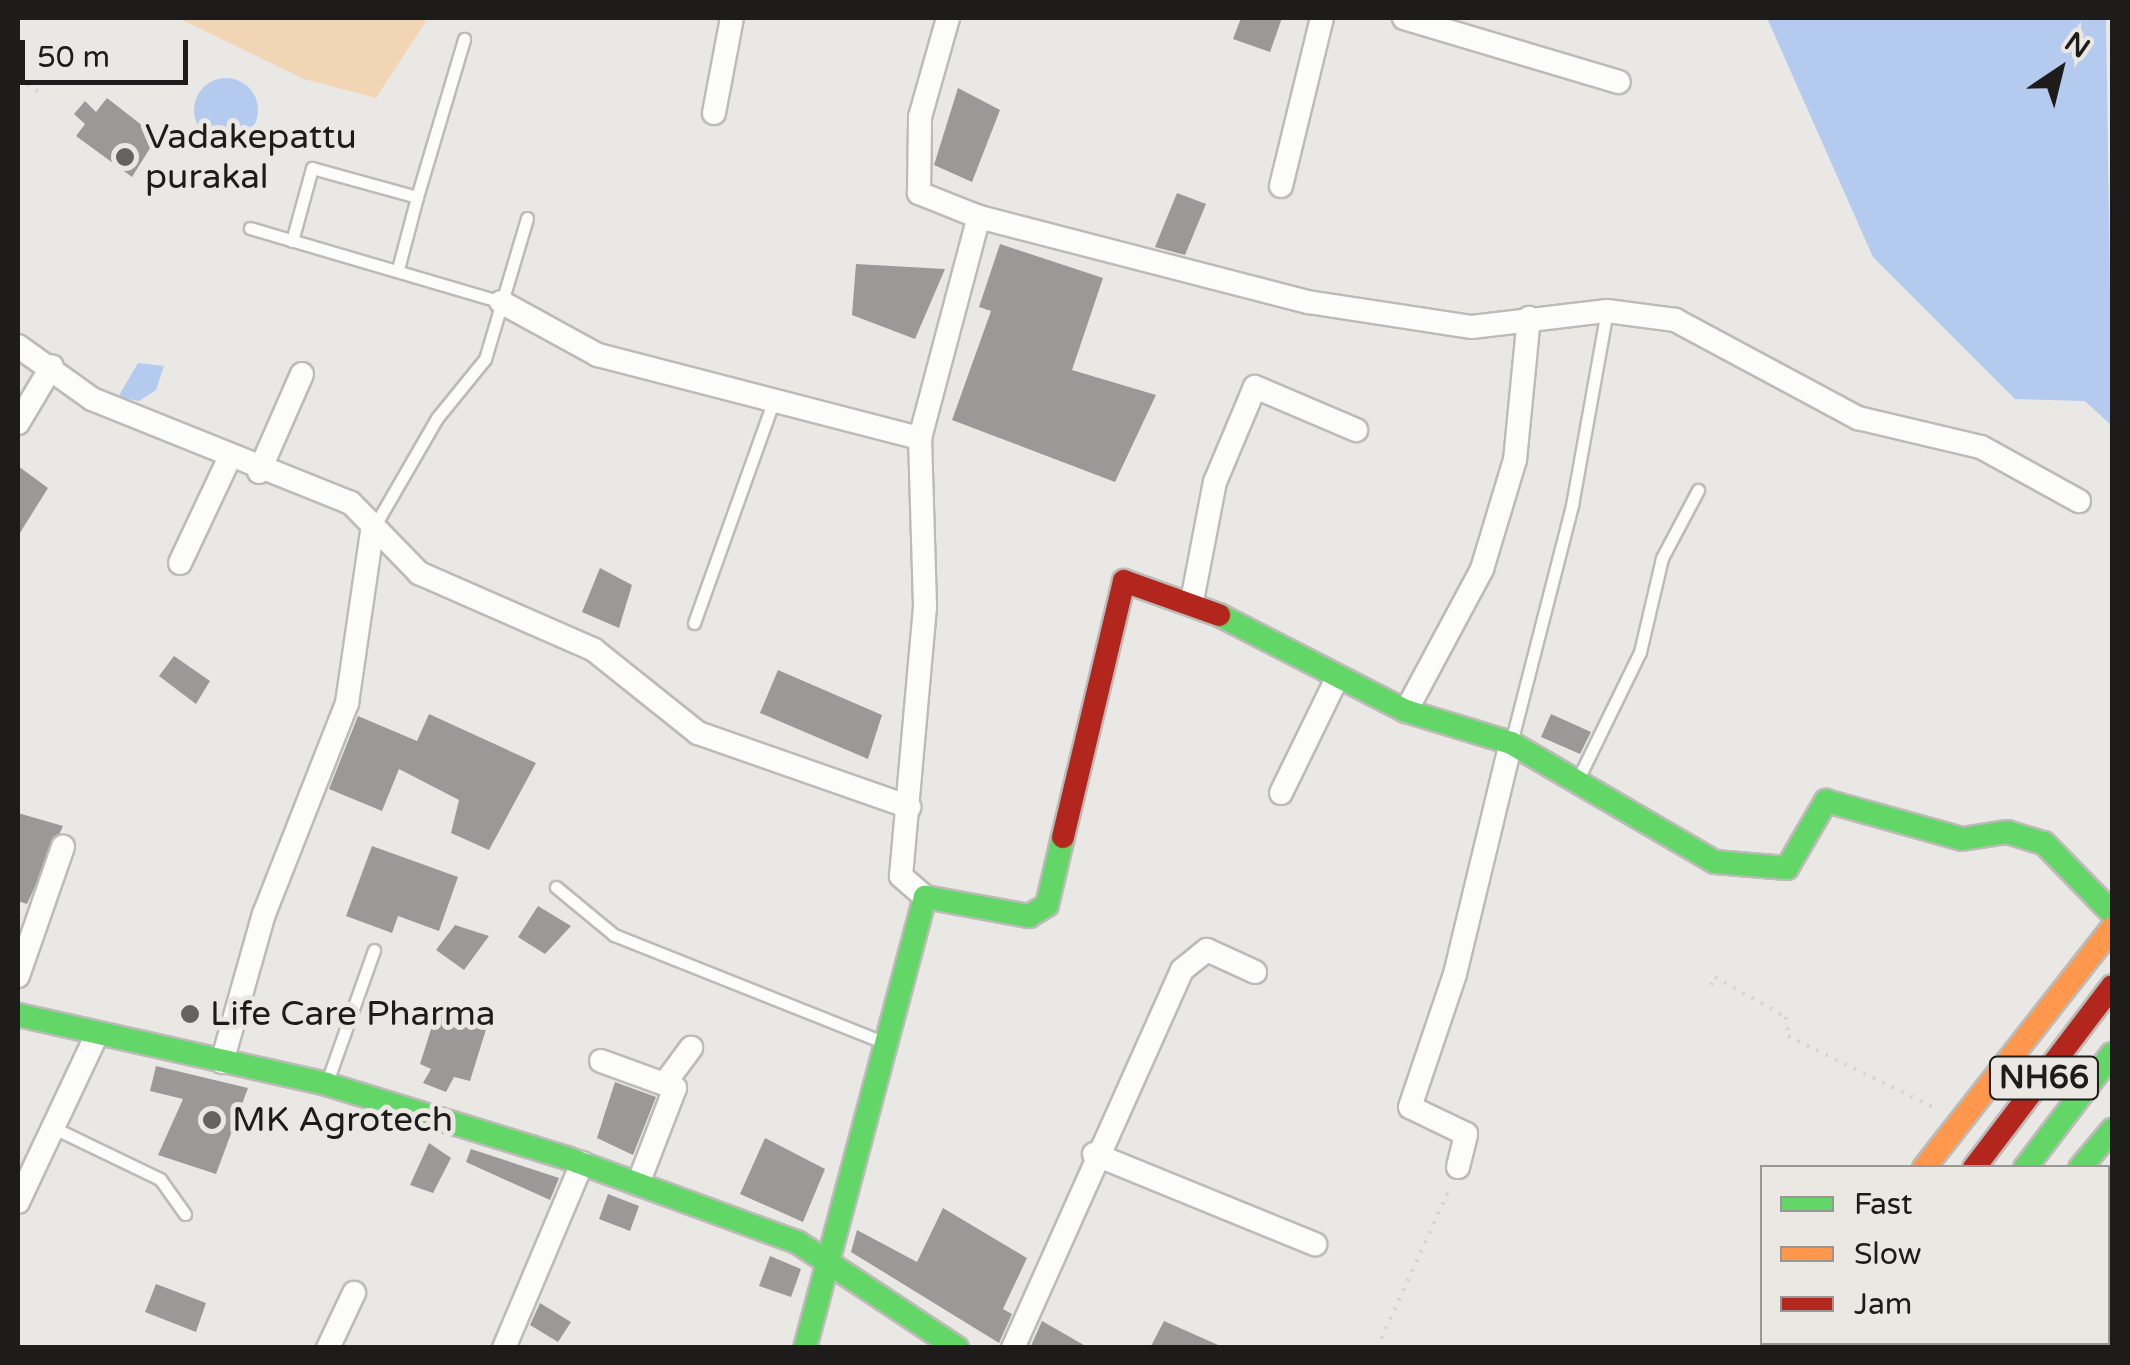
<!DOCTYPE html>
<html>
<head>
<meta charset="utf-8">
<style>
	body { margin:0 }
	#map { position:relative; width:2130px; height:1365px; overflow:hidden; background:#eae8e5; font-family:"Varela Round",sans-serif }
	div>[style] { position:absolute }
	.green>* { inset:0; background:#f2d5b5 }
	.water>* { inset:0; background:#b5caef }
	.round { border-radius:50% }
	.building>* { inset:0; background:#9b9997 }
	.path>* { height:4px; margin-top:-2px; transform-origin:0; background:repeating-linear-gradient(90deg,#d4d4d3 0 2.5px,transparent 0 10.5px) }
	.roads { filter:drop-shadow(2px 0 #bcbbb8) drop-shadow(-2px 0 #bcbbb8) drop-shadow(0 2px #bcbbb8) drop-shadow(0 -2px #bcbbb8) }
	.lane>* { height:11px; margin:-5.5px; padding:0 5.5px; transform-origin:5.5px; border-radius:5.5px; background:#fcfcfb }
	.street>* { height:22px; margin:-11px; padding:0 11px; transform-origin:11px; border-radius:11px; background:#fcfcfb }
	.fast>* { height:22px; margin:-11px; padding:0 11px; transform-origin:11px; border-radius:11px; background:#63d668 }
	.slow>* { height:22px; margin:-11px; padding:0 11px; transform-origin:11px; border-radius:11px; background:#ff974d }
	.jam>* { height:22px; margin:-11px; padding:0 11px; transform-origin:11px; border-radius:11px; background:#b3261e }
	.dots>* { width:28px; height:28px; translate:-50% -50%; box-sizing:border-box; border:5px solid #ebe8e4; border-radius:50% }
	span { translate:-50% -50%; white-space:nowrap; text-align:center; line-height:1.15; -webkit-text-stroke:10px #ebe8e4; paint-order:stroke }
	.shield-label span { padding:2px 8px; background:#ebe8e4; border:2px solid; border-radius:8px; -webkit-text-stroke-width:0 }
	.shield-label { font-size:32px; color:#1d1c1a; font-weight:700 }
	.poi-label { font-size:35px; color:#1d1c1a }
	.left { translate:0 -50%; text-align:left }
	.frame { position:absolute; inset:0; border:20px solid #1d1c1a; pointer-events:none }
	.legend { position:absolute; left:1760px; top:1165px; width:350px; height:180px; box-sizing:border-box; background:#ebe8e4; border:2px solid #999693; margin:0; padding:12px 18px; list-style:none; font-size:30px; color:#1d1c1a }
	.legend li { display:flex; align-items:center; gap:20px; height:50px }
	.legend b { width:50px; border:2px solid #999693 }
	.north { position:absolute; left:2010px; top:20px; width:100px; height:100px; -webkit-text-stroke:8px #ebe8e4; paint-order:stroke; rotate:35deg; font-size:28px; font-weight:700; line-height:40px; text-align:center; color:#1d1c1a }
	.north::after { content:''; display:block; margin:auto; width:35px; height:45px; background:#1d1c1a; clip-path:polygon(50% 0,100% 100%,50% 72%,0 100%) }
	.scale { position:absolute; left:20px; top:40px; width:168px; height:45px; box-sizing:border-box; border:5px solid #1d1c1a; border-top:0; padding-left:12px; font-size:30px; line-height:35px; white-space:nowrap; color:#1d1c1a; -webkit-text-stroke:8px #ebe8e4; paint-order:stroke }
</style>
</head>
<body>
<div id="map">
	<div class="green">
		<div style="clip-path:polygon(178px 18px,428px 18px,376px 98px,304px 79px)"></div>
	</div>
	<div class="water">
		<div style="clip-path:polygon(1767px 18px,2106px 18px,2112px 426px,2085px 401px,2015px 399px,1873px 257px)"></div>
		<div class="round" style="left:194px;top:78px;width:64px;height:64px"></div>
		<div style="clip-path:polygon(138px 363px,164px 366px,156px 390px,139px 401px,118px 397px)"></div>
	</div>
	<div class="building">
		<div style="clip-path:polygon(1241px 18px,1282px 18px,1270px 52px,1233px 39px)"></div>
		<div style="clip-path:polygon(958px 88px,1000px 110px,972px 182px,934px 165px)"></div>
		<div style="clip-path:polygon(107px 98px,157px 137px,132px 177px,76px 136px,85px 124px,74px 114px,85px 101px,96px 112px)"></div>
		<div style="clip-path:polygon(1177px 193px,1206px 204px,1185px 255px,1155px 247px)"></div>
		<div style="clip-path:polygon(1000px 244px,1103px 278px,1072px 370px,1156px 395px,1115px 482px,952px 420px,991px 311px,979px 307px)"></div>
		<div style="clip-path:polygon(856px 264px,945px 269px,915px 339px,852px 315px)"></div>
		<div style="clip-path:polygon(18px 466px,48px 488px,18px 536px)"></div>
		<div style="clip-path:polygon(600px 568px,632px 585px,619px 628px,582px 612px)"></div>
		<div style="clip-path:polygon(174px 656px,210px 681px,196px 704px,159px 676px)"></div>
		<div style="clip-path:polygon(778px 670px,882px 715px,868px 759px,760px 713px)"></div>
		<div style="clip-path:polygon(429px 714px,536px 763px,489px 850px,451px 833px,459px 800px,399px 769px,382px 811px,329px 789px,358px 716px,417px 741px)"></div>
		<div style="clip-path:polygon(1551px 714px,1591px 732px,1580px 754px,1541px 737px)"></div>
		<div style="clip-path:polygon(18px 813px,63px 826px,27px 904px,18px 901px)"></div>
		<div style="clip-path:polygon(372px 846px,458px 877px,439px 931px,398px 916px,392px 933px,346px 916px)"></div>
		<div style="clip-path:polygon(538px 906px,571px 926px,545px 954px,518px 937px)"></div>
		<div style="clip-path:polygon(455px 925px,489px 936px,464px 970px,436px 950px)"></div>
		<div style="clip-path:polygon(439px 1004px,488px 1023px,470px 1081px,454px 1077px,446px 1092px,423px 1083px,431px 1069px,420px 1064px)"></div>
		<div style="clip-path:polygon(156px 1066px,248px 1088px,216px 1174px,158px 1155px,183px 1099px,150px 1091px)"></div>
		<div style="clip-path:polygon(615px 1082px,656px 1097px,633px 1155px,597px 1138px)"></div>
		<div style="clip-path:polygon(765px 1138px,825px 1169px,803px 1222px,740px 1194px)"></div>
		<div style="clip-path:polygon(429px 1143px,451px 1158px,433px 1193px,410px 1185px)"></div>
		<div style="clip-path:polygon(471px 1149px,559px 1178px,550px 1200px,466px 1162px)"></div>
		<div style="clip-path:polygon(608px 1194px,639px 1206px,630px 1231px,599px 1219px)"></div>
		<div style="clip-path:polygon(943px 1208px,1027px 1258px,1003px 1309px,1012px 1314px,999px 1343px,851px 1252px,857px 1230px,917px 1262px)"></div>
		<div style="clip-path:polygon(770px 1256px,801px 1269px,791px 1297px,759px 1286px)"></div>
		<div style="clip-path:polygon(156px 1284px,206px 1303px,196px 1332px,145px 1312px)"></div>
		<div style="clip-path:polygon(540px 1303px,571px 1322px,558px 1342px,530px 1325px)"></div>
		<div style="clip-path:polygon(1042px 1321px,1089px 1348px,1030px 1348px)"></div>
		<div style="clip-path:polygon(1164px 1321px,1225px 1348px,1150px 1348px)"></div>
	</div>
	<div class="path">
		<div style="left:18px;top:78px;width:30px;rotate:34deg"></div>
		<div style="left:1711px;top:985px;width:9px;rotate:-63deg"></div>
		<div style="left:1715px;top:977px;width:81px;rotate:29.4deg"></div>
		<div style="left:1786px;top:1017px;width:19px;rotate:84deg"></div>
		<div style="left:1788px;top:1036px;width:166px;rotate:26.1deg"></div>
		<div style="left:1377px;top:1348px;width:176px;rotate:-65.5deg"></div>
	</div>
	<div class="roads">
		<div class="lane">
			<div style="left:250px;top:228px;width:262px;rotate:16.4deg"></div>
			<div style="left:292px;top:241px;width:76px;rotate:-74.7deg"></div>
			<div style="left:312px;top:168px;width:109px;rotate:15.4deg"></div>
			<div style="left:417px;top:197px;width:165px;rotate:-73.4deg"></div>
			<div style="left:398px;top:269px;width:74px;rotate:-75.2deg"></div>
			<div style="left:374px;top:527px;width:126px;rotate:-60deg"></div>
			<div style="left:437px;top:418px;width:76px;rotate:-50.9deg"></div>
			<div style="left:485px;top:359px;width:147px;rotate:-73.4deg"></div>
			<div style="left:694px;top:623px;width:235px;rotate:-70.3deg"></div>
			<div style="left:1512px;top:739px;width:242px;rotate:-75.6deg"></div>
			<div style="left:1572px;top:505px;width:197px;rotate:-79.8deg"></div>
			<div style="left:1579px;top:777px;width:139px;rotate:-64deg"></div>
			<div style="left:1640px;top:652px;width:97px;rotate:-76.8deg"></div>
			<div style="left:1662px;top:558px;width:77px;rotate:-62.1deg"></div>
			<div style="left:556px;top:887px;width:75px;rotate:39.6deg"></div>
			<div style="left:614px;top:935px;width:289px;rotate:21.7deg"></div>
			<div style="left:327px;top:1082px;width:140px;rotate:-70.4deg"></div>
			<div style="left:54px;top:1128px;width:118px;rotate:25.7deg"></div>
			<div style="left:160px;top:1179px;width:43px;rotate:54.5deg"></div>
			<div style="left:2108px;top:1254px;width:5px;rotate:37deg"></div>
		</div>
		<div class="street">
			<div style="left:1404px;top:18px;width:224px;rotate:16.6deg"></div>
			<div style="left:714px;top:113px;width:97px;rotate:-79.3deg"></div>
			<div style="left:1281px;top:186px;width:173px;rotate:-76.3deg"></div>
			<div style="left:979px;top:217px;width:340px;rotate:14.5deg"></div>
			<div style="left:1308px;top:302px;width:166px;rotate:8.7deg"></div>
			<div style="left:1472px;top:327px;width:136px;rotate:-6.8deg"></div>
			<div style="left:1607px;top:311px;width:69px;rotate:7.5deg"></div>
			<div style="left:1675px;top:320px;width:208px;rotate:28.2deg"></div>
			<div style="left:1858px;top:418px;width:126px;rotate:13.3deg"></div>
			<div style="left:1981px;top:447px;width:112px;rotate:28.9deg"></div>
			<div style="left:501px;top:302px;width:111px;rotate:28.7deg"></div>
			<div style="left:598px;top:355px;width:333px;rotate:14.5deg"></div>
			<div style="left:18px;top:346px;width:91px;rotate:35.6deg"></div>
			<div style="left:92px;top:399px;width:279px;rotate:21.9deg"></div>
			<div style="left:351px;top:503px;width:98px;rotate:45.8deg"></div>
			<div style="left:419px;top:573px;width:191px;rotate:23.7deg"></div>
			<div style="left:594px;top:650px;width:133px;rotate:38.6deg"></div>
			<div style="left:698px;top:733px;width:224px;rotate:19.3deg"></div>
			<div style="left:18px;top:423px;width:66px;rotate:-59.2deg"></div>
			<div style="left:259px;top:472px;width:107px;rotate:-66.3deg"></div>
			<div style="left:180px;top:563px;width:115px;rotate:-64.8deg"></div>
			<div style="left:1192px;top:601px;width:121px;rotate:-79.1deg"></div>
			<div style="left:1215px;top:482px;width:103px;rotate:-67.2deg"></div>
			<div style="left:1255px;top:387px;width:110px;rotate:23.1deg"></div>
			<div style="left:1406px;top:711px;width:161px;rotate:-61.8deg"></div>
			<div style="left:1482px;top:569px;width:114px;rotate:-73.2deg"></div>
			<div style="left:1515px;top:460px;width:143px;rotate:-84.4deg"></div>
			<div style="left:1281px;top:793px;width:126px;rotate:-64deg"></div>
			<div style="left:925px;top:897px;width:32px;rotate:-139deg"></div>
			<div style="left:901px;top:876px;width:271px;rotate:-84.9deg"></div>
			<div style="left:925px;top:606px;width:168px;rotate:-91.7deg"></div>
			<div style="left:920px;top:438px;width:229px;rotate:-75.1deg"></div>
			<div style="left:979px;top:217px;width:65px;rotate:-158.2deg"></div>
			<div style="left:919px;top:193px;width:76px;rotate:-89.2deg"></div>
			<div style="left:920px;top:117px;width:103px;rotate:-74.2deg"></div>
			<div style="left:18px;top:976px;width:137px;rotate:-70.8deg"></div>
			<div style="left:601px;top:1061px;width:79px;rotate:20deg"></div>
			<div style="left:675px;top:1088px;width:103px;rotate:111.1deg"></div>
			<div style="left:222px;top:1062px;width:154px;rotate:-74.2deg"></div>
			<div style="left:264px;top:914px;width:227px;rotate:-68.5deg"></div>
			<div style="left:347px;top:703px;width:174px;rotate:-81.7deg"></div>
			<div style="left:665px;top:1083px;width:44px;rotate:-53.4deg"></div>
			<div style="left:1094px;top:1154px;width:239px;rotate:22.2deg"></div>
			<div style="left:1458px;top:1167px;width:34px;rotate:-76deg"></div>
			<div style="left:1466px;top:1134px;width:62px;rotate:-154.3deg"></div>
			<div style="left:1410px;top:1107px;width:140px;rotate:-71.3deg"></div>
			<div style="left:1455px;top:974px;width:238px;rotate:-76.4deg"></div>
			<div style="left:18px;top:1202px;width:186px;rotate:-64.8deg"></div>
			<div style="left:328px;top:1348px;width:61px;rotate:-64.7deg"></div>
			<div style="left:504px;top:1348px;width:201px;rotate:-67.1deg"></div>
			<div style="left:1013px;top:1348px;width:414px;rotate:-65.9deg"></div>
			<div style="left:1182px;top:970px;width:32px;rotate:-39deg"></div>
			<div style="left:1207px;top:950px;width:53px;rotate:24.6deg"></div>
		</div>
		<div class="fast">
			<div style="left:1219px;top:615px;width:210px;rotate:27.2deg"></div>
			<div style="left:1406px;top:711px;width:110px;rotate:16.9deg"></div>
			<div style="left:1511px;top:743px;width:236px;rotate:30.3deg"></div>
			<div style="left:1715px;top:862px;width:72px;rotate:4.8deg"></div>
			<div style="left:1787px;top:868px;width:78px;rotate:-59.8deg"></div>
			<div style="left:1826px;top:801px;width:141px;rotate:15.6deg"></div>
			<div style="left:1962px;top:839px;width:46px;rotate:-8.8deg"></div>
			<div style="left:2007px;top:832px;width:39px;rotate:17deg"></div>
			<div style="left:2044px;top:843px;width:98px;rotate:45.8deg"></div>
			<div style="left:18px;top:1015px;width:316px;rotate:12.6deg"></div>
			<div style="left:326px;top:1084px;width:252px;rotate:17.1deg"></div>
			<div style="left:567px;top:1158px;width:245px;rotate:20.1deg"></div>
			<div style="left:797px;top:1242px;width:192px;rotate:33.5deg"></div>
			<div style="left:2025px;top:1168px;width:143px;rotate:-52.7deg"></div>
			<div style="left:2080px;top:1168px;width:50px;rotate:-49.9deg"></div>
			<div style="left:805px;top:1348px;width:467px;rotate:-75.1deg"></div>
			<div style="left:925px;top:897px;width:106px;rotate:10.4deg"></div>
			<div style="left:1029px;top:916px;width:21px;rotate:-31deg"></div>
			<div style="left:1047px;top:905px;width:70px;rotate:-76.8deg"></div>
			<div style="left:1791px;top:1348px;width:7px;rotate:-63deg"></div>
			<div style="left:1883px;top:1348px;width:7px;rotate:-56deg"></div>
		</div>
		<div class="slow">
			<div style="left:1924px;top:1168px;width:305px;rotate:-51.9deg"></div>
			<div style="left:1831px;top:1348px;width:7px;rotate:-56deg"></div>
			<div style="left:1930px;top:1348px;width:7px;rotate:-56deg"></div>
		</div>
		<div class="jam">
			<div style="left:1063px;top:837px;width:263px;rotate:-76.6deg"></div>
			<div style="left:1124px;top:581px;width:101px;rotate:19.7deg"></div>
			<div style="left:1974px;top:1168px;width:228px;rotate:-52.8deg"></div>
		</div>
	</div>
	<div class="dots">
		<div style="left:125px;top:157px;background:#656361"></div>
		<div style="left:190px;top:1014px;background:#656361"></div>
		<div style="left:212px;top:1120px;background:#656361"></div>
	</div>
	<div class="shield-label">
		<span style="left:2044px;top:1078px">NH66</span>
	</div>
	<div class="poi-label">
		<span class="left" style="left:145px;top:157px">Vadakepattu<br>purakal</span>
		<span class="left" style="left:210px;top:1014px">Life Care Pharma</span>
		<span class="left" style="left:232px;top:1120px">MK Agrotech</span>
	</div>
	<div class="frame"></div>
	<ul class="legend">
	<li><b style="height:12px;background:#63d668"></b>Fast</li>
	<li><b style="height:12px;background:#ff974d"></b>Slow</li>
	<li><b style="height:12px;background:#b3261e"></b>Jam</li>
	</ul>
	<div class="north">N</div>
	<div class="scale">50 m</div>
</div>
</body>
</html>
